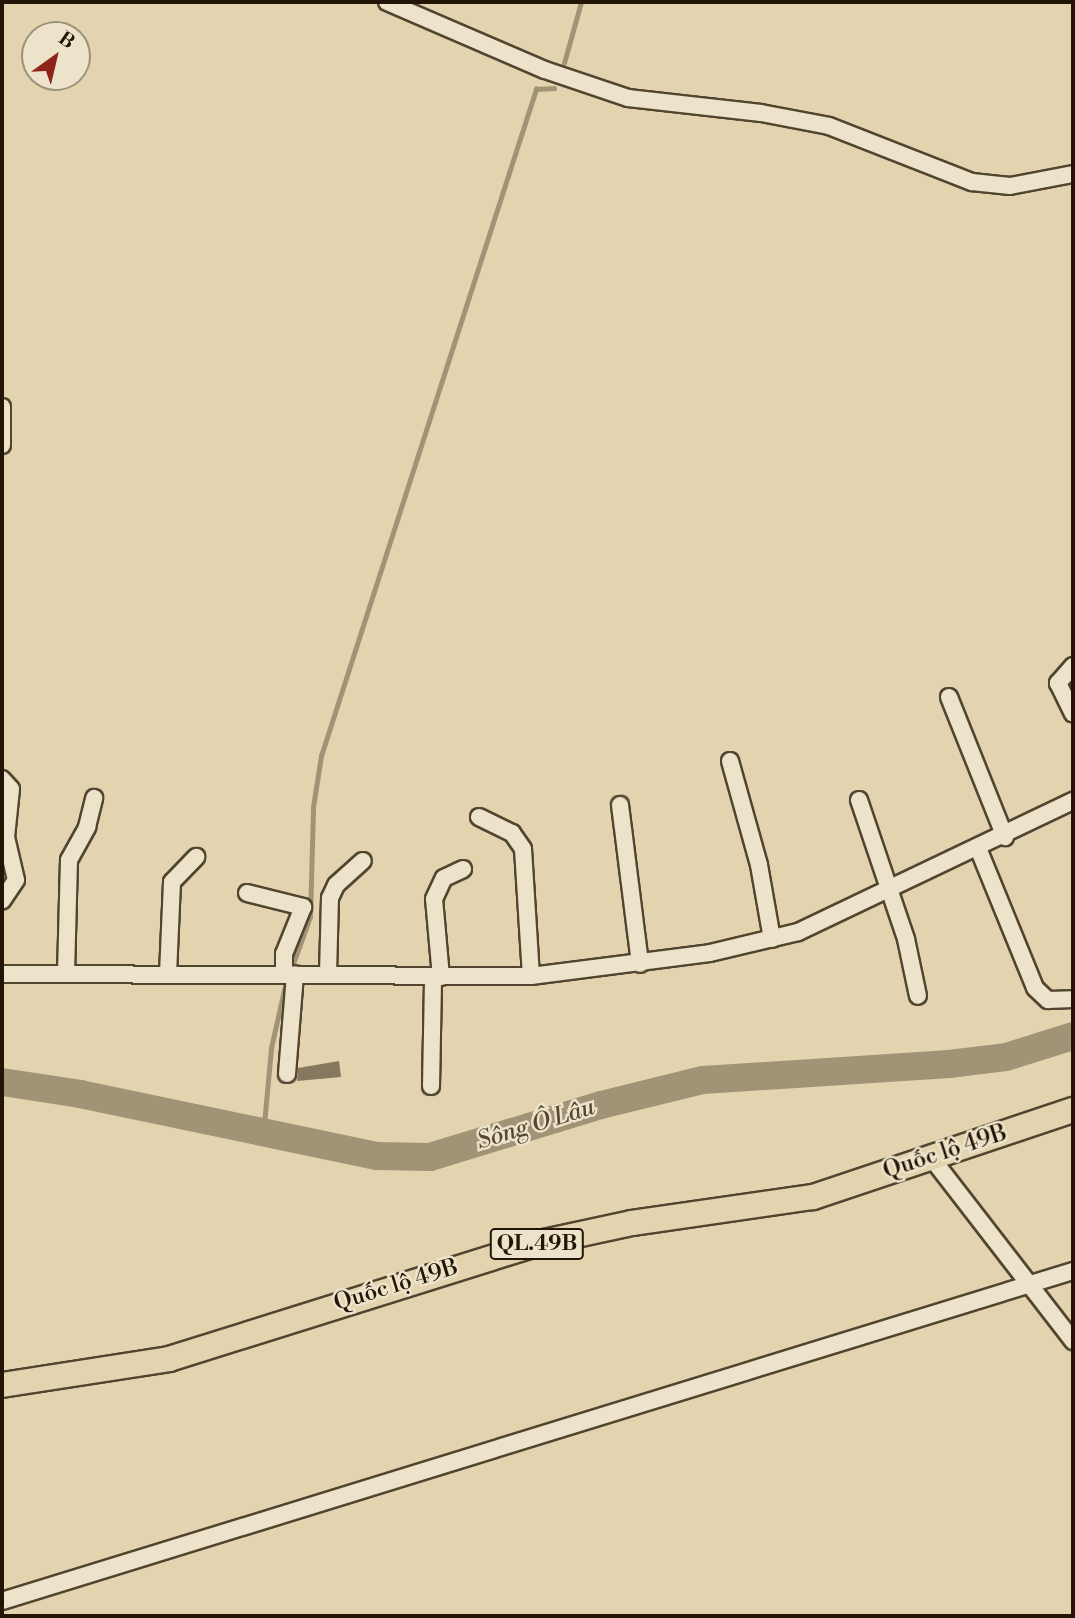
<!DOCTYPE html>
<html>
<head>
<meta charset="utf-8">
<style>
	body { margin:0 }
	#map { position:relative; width:1075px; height:1618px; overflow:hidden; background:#e3d4af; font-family:"Libre Bodoni",serif }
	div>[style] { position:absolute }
	.stream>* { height:4.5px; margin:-2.25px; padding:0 2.25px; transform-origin:2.25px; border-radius:2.25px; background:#a19376 }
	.river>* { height:28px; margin:-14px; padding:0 14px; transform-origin:14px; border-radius:14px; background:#a19376 }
	.building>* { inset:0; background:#86785e }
	.roads { filter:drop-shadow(2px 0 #524530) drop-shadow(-2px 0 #524530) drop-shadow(0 2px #524530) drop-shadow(0 -2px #524530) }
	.minor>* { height:16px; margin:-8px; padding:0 8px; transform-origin:8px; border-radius:8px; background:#ede3cb }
	.primary>* { height:24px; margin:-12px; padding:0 12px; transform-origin:12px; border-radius:12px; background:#e3d4af }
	span { translate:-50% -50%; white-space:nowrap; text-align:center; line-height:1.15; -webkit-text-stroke:5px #ede3cb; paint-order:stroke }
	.shield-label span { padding:2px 5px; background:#ede3cb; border:2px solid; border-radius:5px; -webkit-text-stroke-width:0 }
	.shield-label { font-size:21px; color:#221506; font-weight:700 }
	.street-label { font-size:23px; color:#221506 }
	.water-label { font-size:24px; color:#554733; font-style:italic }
	.frame { position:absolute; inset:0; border:4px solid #221506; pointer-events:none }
	.north { position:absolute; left:21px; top:21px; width:70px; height:70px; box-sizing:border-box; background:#ede3cb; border:2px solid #9c917c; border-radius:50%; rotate:34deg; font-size:19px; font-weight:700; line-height:28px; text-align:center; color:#221506 }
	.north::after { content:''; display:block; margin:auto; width:24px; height:32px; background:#8f2418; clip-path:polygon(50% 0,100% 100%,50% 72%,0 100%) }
</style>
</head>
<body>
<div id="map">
	<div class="stream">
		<div style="left:564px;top:63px;width:63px;rotate:-74.4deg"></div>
		<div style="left:263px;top:1135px;width:87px;rotate:-84.7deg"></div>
		<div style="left:271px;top:1048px;width:64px;rotate:-77.3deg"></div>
		<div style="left:285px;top:986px;width:73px;rotate:-70.1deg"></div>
		<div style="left:310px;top:917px;width:110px;rotate:-88.4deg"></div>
		<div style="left:313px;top:807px;width:52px;rotate:-81.1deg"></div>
		<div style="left:321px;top:756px;width:701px;rotate:-72.13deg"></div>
		<div style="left:536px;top:89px;width:18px;rotate:-3deg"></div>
	</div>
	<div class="river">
		<div style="left:2px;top:1082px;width:79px;rotate:8.7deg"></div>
		<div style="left:80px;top:1094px;width:303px;rotate:11.8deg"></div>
		<div style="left:377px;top:1156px;width:53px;rotate:1.1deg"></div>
		<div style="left:430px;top:1157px;width:179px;rotate:-16.9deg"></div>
		<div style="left:601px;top:1105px;width:105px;rotate:-13.8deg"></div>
		<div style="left:703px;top:1080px;width:247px;rotate:-3.7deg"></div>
		<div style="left:949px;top:1064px;width:57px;rotate:-7deg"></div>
		<div style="left:1006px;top:1057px;width:70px;rotate:-17.4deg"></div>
	</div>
	<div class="building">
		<div style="clip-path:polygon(339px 1061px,341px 1077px,297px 1081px,298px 1068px)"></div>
	</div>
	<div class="roads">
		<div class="minor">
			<div style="left:387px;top:2px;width:172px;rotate:23.3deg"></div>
			<div style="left:545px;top:70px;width:88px;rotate:18.6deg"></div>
			<div style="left:628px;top:98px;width:134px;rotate:6.4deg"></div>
			<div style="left:761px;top:113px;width:69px;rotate:10.8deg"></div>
			<div style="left:829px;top:126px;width:154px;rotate:21.4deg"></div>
			<div style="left:972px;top:182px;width:38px;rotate:6deg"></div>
			<div style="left:1010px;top:186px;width:64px;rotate:-10.8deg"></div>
			<div style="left:2px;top:407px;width:38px;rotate:90deg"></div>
			<div style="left:1073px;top:666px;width:23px;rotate:131deg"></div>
			<div style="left:1058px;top:683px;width:34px;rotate:64deg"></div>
			<div style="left:949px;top:697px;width:151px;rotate:68.2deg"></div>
			<div style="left:730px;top:761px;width:108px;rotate:74.4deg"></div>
			<div style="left:759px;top:865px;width:75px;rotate:80deg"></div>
			<div style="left:2px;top:779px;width:13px;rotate:48deg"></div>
			<div style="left:11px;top:789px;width:48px;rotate:95.9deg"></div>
			<div style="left:6px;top:837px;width:44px;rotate:76.9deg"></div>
			<div style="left:16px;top:880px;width:25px;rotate:124deg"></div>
			<div style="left:859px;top:800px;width:147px;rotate:71.3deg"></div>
			<div style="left:906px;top:939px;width:58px;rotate:78.1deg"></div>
			<div style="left:620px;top:805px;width:160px;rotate:82.8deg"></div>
			<div style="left:479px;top:817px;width:37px;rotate:26deg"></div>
			<div style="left:512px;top:833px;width:19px;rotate:55deg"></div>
			<div style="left:523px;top:849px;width:127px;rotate:86.4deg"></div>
			<div style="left:978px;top:848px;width:151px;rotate:67.8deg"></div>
			<div style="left:1035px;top:988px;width:18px;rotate:43deg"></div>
			<div style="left:1048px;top:1000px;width:25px;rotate:-2deg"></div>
			<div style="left:247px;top:893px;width:58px;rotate:14deg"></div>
			<div style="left:303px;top:907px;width:51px;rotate:112deg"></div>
			<div style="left:284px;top:954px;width:20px;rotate:90deg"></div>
			<div style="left:2px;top:974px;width:529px;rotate:0.22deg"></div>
			<div style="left:531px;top:976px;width:180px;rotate:-7.3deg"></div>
			<div style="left:710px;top:953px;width:90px;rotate:-13.4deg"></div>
			<div style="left:798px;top:932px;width:305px;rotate:-25.5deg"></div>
			<div style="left:66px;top:974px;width:114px;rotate:-88.5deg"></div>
			<div style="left:69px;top:860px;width:38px;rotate:-61deg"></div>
			<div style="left:87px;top:827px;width:30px;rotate:-76deg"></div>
			<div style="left:168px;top:974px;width:92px;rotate:-87.5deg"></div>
			<div style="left:172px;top:882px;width:35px;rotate:-46deg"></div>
			<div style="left:328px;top:974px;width:76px;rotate:-88.5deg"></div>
			<div style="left:330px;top:898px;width:14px;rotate:-65deg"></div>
			<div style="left:336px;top:885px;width:36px;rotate:-42deg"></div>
			<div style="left:441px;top:977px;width:78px;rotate:-95.1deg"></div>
			<div style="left:434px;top:899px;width:23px;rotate:-65deg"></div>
			<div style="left:444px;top:878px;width:21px;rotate:-25deg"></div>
			<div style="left:287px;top:1074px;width:100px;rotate:-85.4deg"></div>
			<div style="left:431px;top:1086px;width:109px;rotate:-88.9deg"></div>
			<div style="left:930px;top:1156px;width:234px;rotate:52.3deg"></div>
			<div style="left:2px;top:1601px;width:1121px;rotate:-17.13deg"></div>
		</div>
		<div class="primary">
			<div style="left:2px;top:1385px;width:169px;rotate:-8.8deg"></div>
			<div style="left:169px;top:1359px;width:388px;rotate:-17.4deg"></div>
			<div style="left:539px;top:1243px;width:95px;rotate:-12.1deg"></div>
			<div style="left:632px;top:1223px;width:183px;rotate:-8.2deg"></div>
			<div style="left:813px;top:1197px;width:274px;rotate:-18.5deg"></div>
		</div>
	</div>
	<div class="shield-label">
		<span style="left:537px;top:1244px">QL.49B</span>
	</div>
	<div class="street-label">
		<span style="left:945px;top:1152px;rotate:-18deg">Quốc lộ 49B</span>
		<span style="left:396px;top:1285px;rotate:-17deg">Quốc lộ 49B</span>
	</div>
	<div class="water-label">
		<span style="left:536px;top:1125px;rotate:-17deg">Sông Ô Lâu</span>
	</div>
	<div class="frame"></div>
	<div class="north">B</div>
</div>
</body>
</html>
